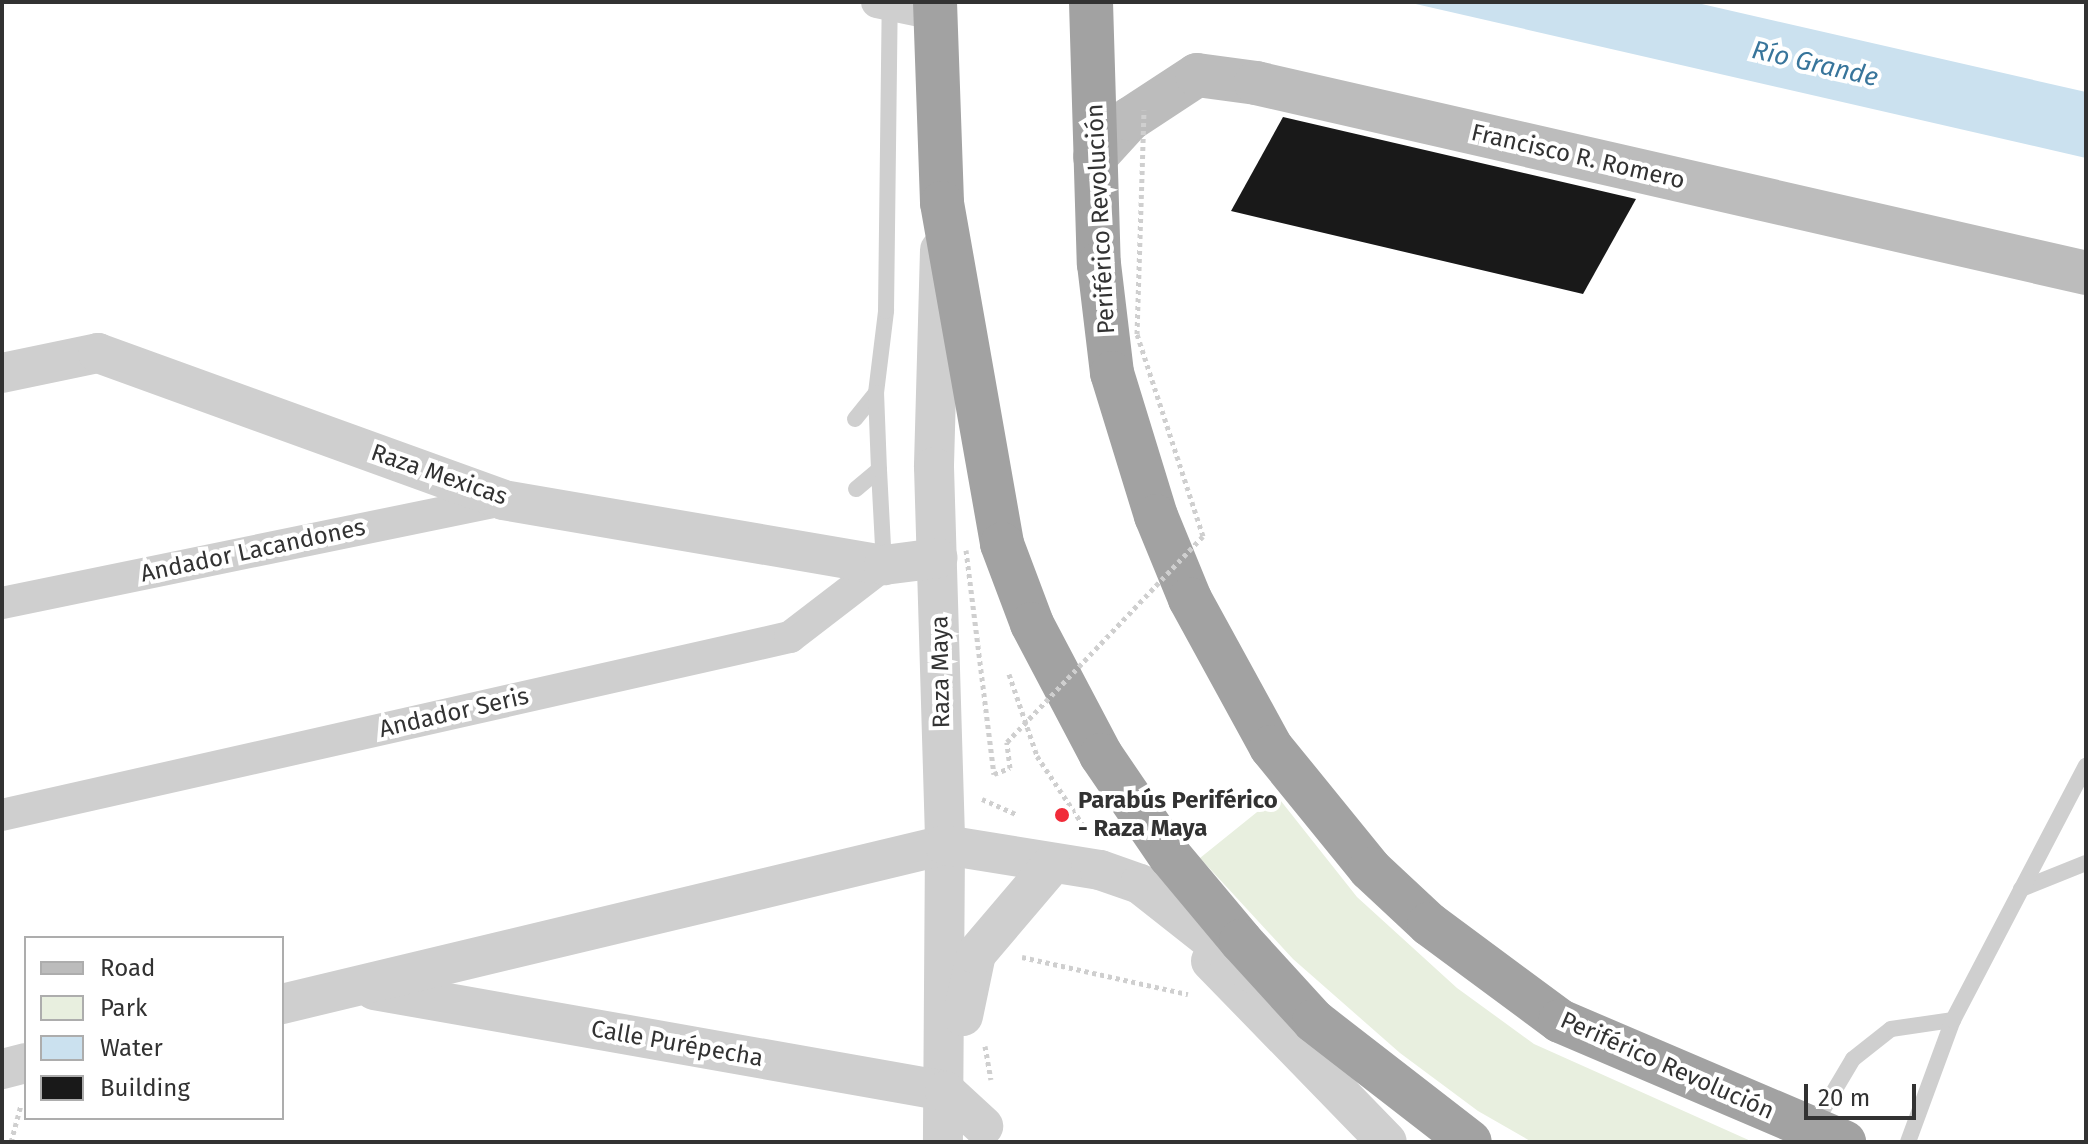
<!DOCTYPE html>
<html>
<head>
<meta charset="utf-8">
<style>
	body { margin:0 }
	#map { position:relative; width:2088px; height:1144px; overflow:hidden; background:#fff; font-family:"Fira Sans",sans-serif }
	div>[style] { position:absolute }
	.green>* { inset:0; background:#e8efdf }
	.water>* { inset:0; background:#cbe1ef }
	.building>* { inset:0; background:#191919 }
	.path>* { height:5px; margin-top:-2.5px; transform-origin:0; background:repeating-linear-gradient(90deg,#cfcfcf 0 4px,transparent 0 8px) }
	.service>* { height:16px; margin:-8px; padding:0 8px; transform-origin:8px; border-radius:8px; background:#cfcfcf }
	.minor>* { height:32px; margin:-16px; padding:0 16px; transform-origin:16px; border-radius:16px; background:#cfcfcf }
	.tertiary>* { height:40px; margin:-20px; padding:0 20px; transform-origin:20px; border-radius:20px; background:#cfcfcf }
	.secondary>* { height:44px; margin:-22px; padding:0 22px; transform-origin:22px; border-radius:22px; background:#bcbcbc }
	.trunk>* { height:44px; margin:-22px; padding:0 22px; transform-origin:22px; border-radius:22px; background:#a2a2a2 }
	.path-bridge>* { height:5px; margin-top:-2.5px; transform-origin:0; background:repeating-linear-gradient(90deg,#cfcfcf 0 4px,transparent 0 8px) }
	.dots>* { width:22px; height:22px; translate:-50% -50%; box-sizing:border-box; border:4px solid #fff; border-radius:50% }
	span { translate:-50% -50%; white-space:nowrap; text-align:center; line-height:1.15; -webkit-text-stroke:8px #fff; paint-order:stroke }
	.street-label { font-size:24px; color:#323232 }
	.poi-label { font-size:24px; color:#323232; font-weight:700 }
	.left { translate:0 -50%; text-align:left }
	.water-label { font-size:26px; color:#38759b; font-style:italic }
	.frame { position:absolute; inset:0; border:4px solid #323232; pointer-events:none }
	.legend { position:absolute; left:24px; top:936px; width:260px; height:184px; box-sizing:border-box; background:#fff; border:2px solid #adadad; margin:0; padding:10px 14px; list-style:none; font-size:24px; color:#323232 }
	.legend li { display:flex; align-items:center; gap:16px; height:40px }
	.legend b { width:40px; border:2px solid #adadad }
	.scale { position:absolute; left:1804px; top:1084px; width:112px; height:36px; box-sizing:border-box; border:4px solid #323232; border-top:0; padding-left:10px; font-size:24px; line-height:28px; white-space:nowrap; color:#323232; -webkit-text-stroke:6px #fff; paint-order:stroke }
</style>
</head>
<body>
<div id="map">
	<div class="green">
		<div style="clip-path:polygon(1277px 796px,1357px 897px,1457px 988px,1534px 1044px,1753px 1142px,1532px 1142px,1478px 1111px,1400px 1053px,1293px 959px,1200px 858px)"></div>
	</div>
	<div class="water">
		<div style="clip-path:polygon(1407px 2px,1693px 2px,2086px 92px,2086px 158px)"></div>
	</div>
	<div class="building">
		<div style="clip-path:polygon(1283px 117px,1636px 199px,1583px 294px,1231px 211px)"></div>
	</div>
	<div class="path">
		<div style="left:1009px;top:674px;width:87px;rotate:71.1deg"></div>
		<div style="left:1037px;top:756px;width:87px;rotate:56.3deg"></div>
		<div style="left:982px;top:799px;width:37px;rotate:24deg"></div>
		<div style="left:1022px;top:957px;width:170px;rotate:12.6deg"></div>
		<div style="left:985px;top:1046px;width:34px;rotate:80deg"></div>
		<div style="left:11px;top:1142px;width:39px;rotate:-75deg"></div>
	</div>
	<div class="service">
		<div style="left:855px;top:419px;width:33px;rotate:-51deg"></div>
		<div style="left:876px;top:393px;width:83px;rotate:-83deg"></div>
		<div style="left:886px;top:311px;width:306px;rotate:-89.3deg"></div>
		<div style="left:879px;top:470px;width:94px;rotate:87deg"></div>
		<div style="left:856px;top:489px;width:30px;rotate:-40deg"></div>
		<div style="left:879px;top:470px;width:77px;rotate:-92.2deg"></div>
		<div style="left:2021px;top:889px;width:70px;rotate:-21.8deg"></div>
		<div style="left:1812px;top:1128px;width:80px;rotate:-59.3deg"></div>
		<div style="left:1853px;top:1059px;width:48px;rotate:-38.3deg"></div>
		<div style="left:1891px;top:1029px;width:63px;rotate:-8.3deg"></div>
		<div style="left:1908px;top:1142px;width:130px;rotate:-69.8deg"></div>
		<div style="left:1953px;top:1020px;width:287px;rotate:-62.4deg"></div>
	</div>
	<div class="minor">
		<div style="left:877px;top:2px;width:59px;rotate:11.7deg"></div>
		<div style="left:2px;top:603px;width:511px;rotate:-11.62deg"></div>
		<div style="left:2px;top:815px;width:808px;rotate:-12.73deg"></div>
		<div style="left:790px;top:637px;width:118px;rotate:-37.5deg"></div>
	</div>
	<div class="tertiary">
		<div style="left:940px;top:250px;width:217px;rotate:91.6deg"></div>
		<div style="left:934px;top:467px;width:378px;rotate:88.3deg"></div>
		<div style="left:945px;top:845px;width:297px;rotate:90.4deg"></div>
		<div style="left:2px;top:373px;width:98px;rotate:-11.8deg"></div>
		<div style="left:98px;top:353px;width:431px;rotate:19.9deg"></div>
		<div style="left:503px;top:500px;width:387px;rotate:9.7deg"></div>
		<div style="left:884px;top:565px;width:54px;rotate:-7.4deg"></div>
		<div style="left:1211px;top:961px;width:252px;rotate:45.8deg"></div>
		<div style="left:374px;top:990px;width:580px;rotate:10.03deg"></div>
		<div style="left:945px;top:1091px;width:52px;rotate:42.6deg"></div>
		<div style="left:282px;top:1004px;width:682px;rotate:-13.49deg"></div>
		<div style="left:945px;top:845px;width:157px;rotate:9.2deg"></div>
		<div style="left:1100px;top:870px;width:42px;rotate:19.3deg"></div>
		<div style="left:1140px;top:884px;width:145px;rotate:38.3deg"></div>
		<div style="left:963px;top:1016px;width:63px;rotate:-78.2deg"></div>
		<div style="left:976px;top:954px;width:116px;rotate:-49.6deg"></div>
		<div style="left:2px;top:1069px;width:25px;rotate:-14deg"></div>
	</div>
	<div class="secondary">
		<div style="left:1095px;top:157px;width:52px;rotate:-47.4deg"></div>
		<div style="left:1130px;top:119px;width:80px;rotate:-33.3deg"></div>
		<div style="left:1197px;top:75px;width:60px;rotate:7.7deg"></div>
		<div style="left:1256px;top:83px;width:851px;rotate:12.89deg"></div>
	</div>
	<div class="trunk">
		<div style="left:935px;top:2px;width:201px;rotate:88deg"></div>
		<div style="left:942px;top:203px;width:346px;rotate:80deg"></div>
		<div style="left:1002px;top:544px;width:85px;rotate:69.4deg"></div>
		<div style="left:1032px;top:624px;width:148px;rotate:62.2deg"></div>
		<div style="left:1101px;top:755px;width:122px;rotate:55.7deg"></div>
		<div style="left:1170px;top:856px;width:111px;rotate:50.1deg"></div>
		<div style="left:1241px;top:941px;width:108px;rotate:47.6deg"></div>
		<div style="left:1314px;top:1021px;width:197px;rotate:37.8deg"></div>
		<div style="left:1091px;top:2px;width:262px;rotate:88.3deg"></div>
		<div style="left:1099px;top:264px;width:110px;rotate:83.2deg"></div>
		<div style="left:1112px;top:373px;width:150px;rotate:72.9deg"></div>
		<div style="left:1156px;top:516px;width:90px;rotate:67.7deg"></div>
		<div style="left:1190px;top:599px;width:169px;rotate:61.3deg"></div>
		<div style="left:1271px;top:747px;width:157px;rotate:50.9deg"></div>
		<div style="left:1370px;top:869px;width:81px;rotate:43deg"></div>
		<div style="left:1429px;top:924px;width:163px;rotate:36.5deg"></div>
		<div style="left:1560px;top:1021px;width:309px;rotate:23.1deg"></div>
	</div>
	<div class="path-bridge">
		<div style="left:966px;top:550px;width:226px;rotate:82.9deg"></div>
		<div style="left:994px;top:774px;width:17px;rotate:-21deg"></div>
		<div style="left:1010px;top:768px;width:26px;rotate:-97deg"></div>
		<div style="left:1007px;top:742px;width:284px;rotate:-46.4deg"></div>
		<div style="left:1203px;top:536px;width:213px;rotate:-108.1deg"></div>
		<div style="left:1137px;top:334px;width:224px;rotate:-88.2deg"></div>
	</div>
	<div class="dots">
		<div style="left:1062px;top:815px;background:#f12b39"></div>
	</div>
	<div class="street-label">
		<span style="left:1578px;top:157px;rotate:13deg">Francisco R. Romero</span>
		<span style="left:1101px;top:219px;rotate:-93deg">Periférico Revolución</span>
		<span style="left:439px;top:475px;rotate:19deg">Raza Mexicas</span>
		<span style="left:253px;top:551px;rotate:-12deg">Andador Lacandones</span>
		<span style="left:941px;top:672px;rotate:-91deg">Raza Maya</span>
		<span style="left:454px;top:713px;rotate:-13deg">Andador Seris</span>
		<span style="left:677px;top:1044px;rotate:10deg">Calle Purépecha</span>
		<span style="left:1667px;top:1066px;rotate:24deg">Periférico Revolución</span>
	</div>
	<div class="poi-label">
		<span class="left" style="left:1078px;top:815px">Parabús Periférico<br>- Raza Maya</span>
	</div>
	<div class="water-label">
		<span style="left:1815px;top:64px;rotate:13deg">Río Grande</span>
	</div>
	<div class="frame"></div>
	<ul class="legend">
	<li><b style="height:10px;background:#bcbcbc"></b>Road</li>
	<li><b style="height:22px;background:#e8efdf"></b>Park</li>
	<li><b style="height:22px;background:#cbe1ef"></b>Water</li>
	<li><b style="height:22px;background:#191919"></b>Building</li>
	</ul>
	<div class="scale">20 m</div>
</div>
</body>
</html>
